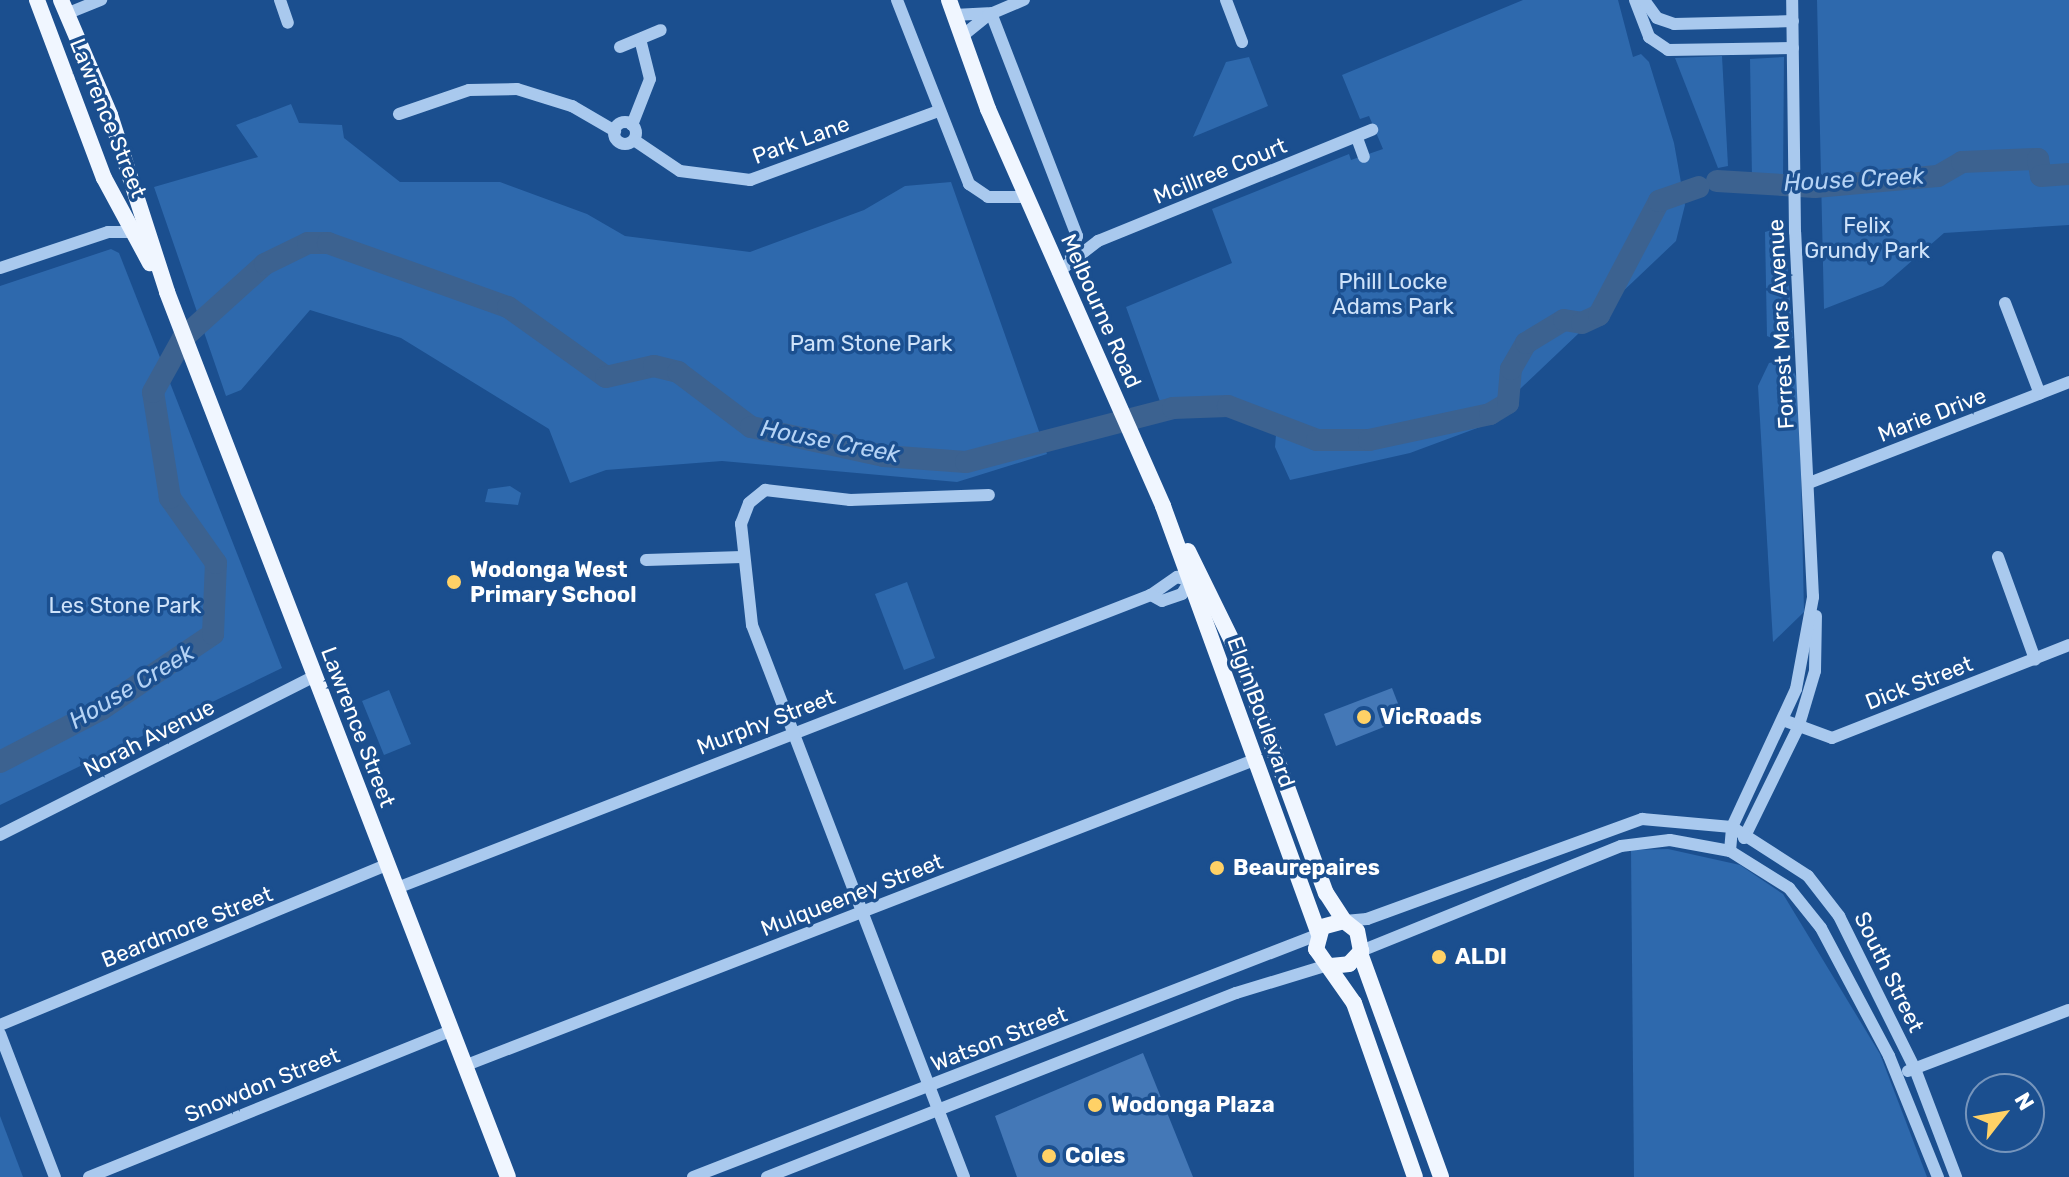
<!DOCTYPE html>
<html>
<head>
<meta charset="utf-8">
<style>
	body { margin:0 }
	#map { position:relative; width:2069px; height:1177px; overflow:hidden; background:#1b4f8f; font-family:Rubik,sans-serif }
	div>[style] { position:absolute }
	.green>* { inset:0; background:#2e69ad }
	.river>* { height:22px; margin:-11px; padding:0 11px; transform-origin:11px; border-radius:11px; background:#3c6290 }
	.building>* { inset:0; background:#4478b7 }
	.minor>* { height:12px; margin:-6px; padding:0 6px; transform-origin:6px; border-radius:6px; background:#a9c9ee }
	.minor>.ring { margin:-6px; padding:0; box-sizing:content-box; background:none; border:12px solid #a9c9ee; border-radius:50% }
	.major>* { height:16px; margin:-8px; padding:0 8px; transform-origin:8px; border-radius:8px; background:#f0f6ff }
	.dots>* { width:22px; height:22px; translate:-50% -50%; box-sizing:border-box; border:4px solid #1b4f8f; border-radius:50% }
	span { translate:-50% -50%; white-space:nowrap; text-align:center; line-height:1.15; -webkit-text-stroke:7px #1b4f8f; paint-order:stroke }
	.street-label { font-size:22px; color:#fff }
	.park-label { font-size:22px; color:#cfe3fa }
	.poi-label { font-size:22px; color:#fff; font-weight:700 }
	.left { translate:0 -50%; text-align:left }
	.water-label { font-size:24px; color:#b5d3f5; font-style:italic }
	.north { position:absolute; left:1965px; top:1073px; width:80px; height:80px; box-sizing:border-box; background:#1b4f8f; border:2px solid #7695bc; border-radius:50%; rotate:59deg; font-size:22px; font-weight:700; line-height:32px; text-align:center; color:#fff }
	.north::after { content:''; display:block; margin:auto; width:28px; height:36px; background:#ffd166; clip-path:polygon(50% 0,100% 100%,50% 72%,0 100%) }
</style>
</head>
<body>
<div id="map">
	<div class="green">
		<div style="clip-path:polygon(1523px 0,1618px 0,1633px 57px,1641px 54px,1649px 62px,1674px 143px,1685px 205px,1676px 241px,1480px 427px,1410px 453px,1290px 480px,1275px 447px,1277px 422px,1228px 406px,1163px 410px,1126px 307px,1232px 263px,1212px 209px,1349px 154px,1351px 160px,1383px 149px,1369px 116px,1360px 119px,1342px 75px)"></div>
		<div style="clip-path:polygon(1817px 0,2069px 0,2069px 225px,1944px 233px,1883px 286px,1824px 309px)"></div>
		<div style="clip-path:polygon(1722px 56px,1728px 166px,1718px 168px,1675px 58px)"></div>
		<div style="clip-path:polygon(1249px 57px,1268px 106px,1193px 137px,1226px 62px)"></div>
		<div style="clip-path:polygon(1784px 57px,1783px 178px,1752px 178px,1750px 59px)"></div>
		<div style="clip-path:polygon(291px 104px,299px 123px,342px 125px,344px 138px,400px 182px,500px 182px,587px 214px,625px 236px,750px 252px,864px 210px,905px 186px,951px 182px,1047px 454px,957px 482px,722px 461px,606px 470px,570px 483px,549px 429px,401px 338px,310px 310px,241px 390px,226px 396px,154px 187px,258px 157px,236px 125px)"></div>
		<div style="clip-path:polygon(1775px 229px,1785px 234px,1793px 338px,1779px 341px,1767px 336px,1765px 232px)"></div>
		<div style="clip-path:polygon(111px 249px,119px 253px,282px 668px,0 805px,0 286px)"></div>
		<div style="clip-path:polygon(1777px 361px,1789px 361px,1799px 383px,1804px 612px,1773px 642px,1758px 386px,1769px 363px)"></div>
		<div style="clip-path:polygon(510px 486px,521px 493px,518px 505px,485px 502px,488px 489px)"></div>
		<div style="clip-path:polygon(907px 582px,935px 658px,904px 670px,875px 594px)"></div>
		<div style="clip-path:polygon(389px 690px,411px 744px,384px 755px,362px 701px)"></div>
		<div style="clip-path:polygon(1668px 849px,1740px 865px,1783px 894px,1880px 1054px,1927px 1177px,1634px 1177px,1631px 850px)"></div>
		<div style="clip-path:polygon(0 1116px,23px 1177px,0 1177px)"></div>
	</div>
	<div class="river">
		<div style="left:1717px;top:181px;width:98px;rotate:3.5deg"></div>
		<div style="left:1815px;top:187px;width:123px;rotate:-5.1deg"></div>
		<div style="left:1938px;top:176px;width:28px;rotate:-30deg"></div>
		<div style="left:1962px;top:162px;width:76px;rotate:-2.3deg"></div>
		<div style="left:2038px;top:159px;width:17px;rotate:80deg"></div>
		<div style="left:2041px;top:176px;width:28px;rotate:-4deg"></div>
		<div style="left:0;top:762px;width:115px;rotate:-27.5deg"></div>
		<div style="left:102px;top:709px;width:134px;rotate:-34deg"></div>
		<div style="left:213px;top:634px;width:71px;rotate:-87.6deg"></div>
		<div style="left:216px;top:563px;width:80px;rotate:-125.3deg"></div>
		<div style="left:170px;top:498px;width:107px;rotate:-99.1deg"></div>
		<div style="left:153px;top:392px;width:62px;rotate:-60.9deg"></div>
		<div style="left:183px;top:338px;width:110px;rotate:-42.1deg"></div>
		<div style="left:265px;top:264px;width:48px;rotate:-26deg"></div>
		<div style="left:308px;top:243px;width:20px"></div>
		<div style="left:328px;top:243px;width:191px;rotate:19.6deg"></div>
		<div style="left:508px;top:307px;width:120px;rotate:35.5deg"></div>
		<div style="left:606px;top:377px;width:49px;rotate:-12.9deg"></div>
		<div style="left:654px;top:366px;width:25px;rotate:14deg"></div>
		<div style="left:678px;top:372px;width:91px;rotate:37deg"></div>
		<div style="left:751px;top:427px;width:136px;rotate:12.3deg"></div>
		<div style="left:884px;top:456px;width:82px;rotate:4.2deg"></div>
		<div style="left:966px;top:462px;width:214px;rotate:-14.6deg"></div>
		<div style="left:1173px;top:408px;width:55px;rotate:-2.1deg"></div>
		<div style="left:1228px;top:406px;width:95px;rotate:20.9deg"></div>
		<div style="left:1317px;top:440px;width:52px"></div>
		<div style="left:1369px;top:440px;width:124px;rotate:-12.1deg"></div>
		<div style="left:1490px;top:414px;width:21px;rotate:-31deg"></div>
		<div style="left:1508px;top:403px;width:34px;rotate:-85deg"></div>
		<div style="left:1511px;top:369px;width:30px;rotate:-60deg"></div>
		<div style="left:1526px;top:343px;width:44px;rotate:-31.2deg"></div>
		<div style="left:1564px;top:320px;width:18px;rotate:9deg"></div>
		<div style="left:1582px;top:323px;width:19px;rotate:-25deg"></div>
		<div style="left:1599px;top:315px;width:129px;rotate:-62.2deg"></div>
		<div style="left:1659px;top:201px;width:42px;rotate:-19.3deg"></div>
	</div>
	<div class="building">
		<div style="clip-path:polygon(1392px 688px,1404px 719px,1336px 746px,1324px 714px)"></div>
		<div style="clip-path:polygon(1143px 1053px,1193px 1177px,1017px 1177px,995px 1116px)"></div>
	</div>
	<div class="minor">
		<div style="left:280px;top:0;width:24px;rotate:71deg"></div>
		<div style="left:897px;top:0;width:198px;rotate:68.6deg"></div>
		<div style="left:969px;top:184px;width:23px;rotate:34deg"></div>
		<div style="left:988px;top:197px;width:37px"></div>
		<div style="left:1226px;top:0;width:45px;rotate:69.1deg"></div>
		<div style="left:1635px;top:0;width:40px;rotate:69deg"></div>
		<div style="left:1649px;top:37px;width:23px;rotate:34deg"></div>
		<div style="left:1668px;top:50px;width:125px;rotate:-0.9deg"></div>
		<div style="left:1644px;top:0;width:22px;rotate:54deg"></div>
		<div style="left:1657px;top:18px;width:18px;rotate:19deg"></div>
		<div style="left:1674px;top:24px;width:119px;rotate:-1.4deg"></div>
		<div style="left:991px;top:13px;width:239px;rotate:68.9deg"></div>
		<div style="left:1077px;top:236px;width:21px;rotate:107deg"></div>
		<div style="left:66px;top:14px;width:38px;rotate:-22deg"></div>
		<div style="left:954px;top:15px;width:34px;rotate:-3deg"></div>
		<div style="left:961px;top:37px;width:35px;rotate:-39deg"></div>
		<div style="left:988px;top:15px;width:39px;rotate:-23deg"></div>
		<div style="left:620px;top:47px;width:44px;rotate:-22.5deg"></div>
		<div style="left:399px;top:114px;width:74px;rotate:-18.9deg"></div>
		<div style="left:469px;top:90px;width:48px;rotate:-1.2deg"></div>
		<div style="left:517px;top:89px;width:58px;rotate:17.2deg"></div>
		<div style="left:572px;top:106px;width:50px;rotate:30.2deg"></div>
		<div class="ring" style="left:614px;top:122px;width:10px;height:10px"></div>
		<div style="left:632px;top:125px;width:49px;rotate:-68.6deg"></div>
		<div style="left:650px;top:79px;width:41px;rotate:-104deg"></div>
		<div style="left:1357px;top:138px;width:20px;rotate:70deg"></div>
		<div style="left:634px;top:140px;width:55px;rotate:34deg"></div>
		<div style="left:680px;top:171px;width:71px;rotate:7.3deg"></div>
		<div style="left:750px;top:180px;width:201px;rotate:-20.1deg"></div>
		<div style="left:0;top:268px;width:114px;rotate:-18.4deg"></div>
		<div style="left:108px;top:232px;width:24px"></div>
		<div style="left:1058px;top:272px;width:51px;rotate:-37.8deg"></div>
		<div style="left:1098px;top:241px;width:296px;rotate:-22.1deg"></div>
		<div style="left:2005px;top:303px;width:97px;rotate:69deg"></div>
		<div style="left:1809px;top:483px;width:279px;rotate:-21.2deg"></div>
		<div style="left:1998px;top:557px;width:109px;rotate:70.1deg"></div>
		<div style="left:646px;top:560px;width:96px;rotate:-1.8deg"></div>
		<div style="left:1783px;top:720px;width:52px;rotate:20.2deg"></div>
		<div style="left:1832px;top:738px;width:255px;rotate:-21.4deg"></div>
		<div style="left:0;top:835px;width:353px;rotate:-26.8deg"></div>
		<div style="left:1744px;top:838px;width:123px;rotate:-63.9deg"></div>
		<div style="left:1798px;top:728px;width:59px;rotate:-73.4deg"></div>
		<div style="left:1815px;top:671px;width:55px;rotate:-89deg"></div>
		<div style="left:1730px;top:851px;width:24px;rotate:-85deg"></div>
		<div style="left:1732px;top:827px;width:152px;rotate:-65.1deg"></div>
		<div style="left:1796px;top:689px;width:94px;rotate:-79.5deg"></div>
		<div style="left:1813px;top:597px;width:365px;rotate:-92.8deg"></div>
		<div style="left:1795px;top:232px;width:232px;rotate:-90.7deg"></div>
		<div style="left:397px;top:888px;width:809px;rotate:-21.24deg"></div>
		<div style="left:1151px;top:595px;width:32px;rotate:-35deg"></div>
		<div style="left:1177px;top:577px;width:14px;rotate:17deg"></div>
		<div style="left:1190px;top:581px;width:15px;rotate:122deg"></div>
		<div style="left:1182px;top:594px;width:21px;rotate:161deg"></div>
		<div style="left:1162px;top:601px;width:13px;rotate:-151deg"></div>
		<div style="left:1345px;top:921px;width:22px;rotate:-5deg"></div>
		<div style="left:1367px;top:919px;width:293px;rotate:-20deg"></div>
		<div style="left:1642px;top:819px;width:90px;rotate:5.1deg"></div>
		<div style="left:1732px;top:827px;width:90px;rotate:32.8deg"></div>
		<div style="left:1808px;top:876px;width:51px;rotate:52.2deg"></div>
		<div style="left:1839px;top:916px;width:171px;rotate:63.6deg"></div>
		<div style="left:1915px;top:1069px;width:116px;rotate:69.2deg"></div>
		<div style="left:1361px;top:951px;width:280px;rotate:-22deg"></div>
		<div style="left:1621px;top:846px;width:49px;rotate:-7deg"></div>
		<div style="left:1670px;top:840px;width:61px;rotate:10.4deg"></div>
		<div style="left:1730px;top:851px;width:70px;rotate:32.1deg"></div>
		<div style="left:1789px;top:888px;width:51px;rotate:51.3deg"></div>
		<div style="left:1821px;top:928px;width:145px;rotate:62deg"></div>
		<div style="left:1889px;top:1056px;width:131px;rotate:68deg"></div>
		<div style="left:0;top:1025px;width:419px;rotate:-22.5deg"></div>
		<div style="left:0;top:1034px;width:153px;rotate:69deg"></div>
		<div style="left:464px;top:1066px;width:847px;rotate:-21.17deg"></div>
		<div style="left:1908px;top:1071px;width:172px;rotate:-20.8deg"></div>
		<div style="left:89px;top:1177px;width:389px;rotate:-22deg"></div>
		<div style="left:693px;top:1177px;width:669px;rotate:-21.2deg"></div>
		<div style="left:767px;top:1177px;width:504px;rotate:-21.42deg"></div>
		<div style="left:1236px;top:993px;width:96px;rotate:-16.9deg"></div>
		<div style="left:964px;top:1177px;width:591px;rotate:-111.01deg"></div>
		<div style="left:752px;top:625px;width:102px;rotate:-96.2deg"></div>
		<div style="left:741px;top:524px;width:22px;rotate:-69deg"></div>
		<div style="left:749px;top:503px;width:21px;rotate:-39deg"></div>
		<div style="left:765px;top:490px;width:86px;rotate:6.7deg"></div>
		<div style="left:850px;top:500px;width:139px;rotate:-2.1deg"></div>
	</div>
	<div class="major">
		<div style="left:37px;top:0;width:190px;rotate:69.4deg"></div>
		<div style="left:104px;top:178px;width:97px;rotate:61.6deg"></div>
		<div style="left:61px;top:0;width:125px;rotate:66.9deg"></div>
		<div style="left:110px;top:115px;width:186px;rotate:72.1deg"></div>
		<div style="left:167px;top:292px;width:948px;rotate:68.93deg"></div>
		<div style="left:949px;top:0;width:116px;rotate:70.3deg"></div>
		<div style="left:988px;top:109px;width:434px;rotate:66.2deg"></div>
		<div style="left:1163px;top:506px;width:454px;rotate:70deg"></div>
		<div style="left:1188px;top:551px;width:114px;rotate:63.9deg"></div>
		<div style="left:1238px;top:653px;width:256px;rotate:69.9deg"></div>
		<div style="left:1326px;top:893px;width:33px;rotate:57deg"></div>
		<div style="left:1360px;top:953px;width:238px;rotate:70.1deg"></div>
		<div style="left:1331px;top:966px;width:18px;rotate:-6deg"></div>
		<div style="left:1349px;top:964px;width:18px;rotate:-47deg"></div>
		<div style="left:1361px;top:951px;width:20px;rotate:-101deg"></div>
		<div style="left:1357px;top:931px;width:16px;rotate:-142deg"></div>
		<div style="left:1344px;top:921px;width:23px;rotate:165deg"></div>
		<div style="left:1322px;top:927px;width:23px;rotate:105deg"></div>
		<div style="left:1316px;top:949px;width:66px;rotate:54.9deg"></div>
		<div style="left:1354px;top:1003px;width:184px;rotate:70.7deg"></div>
	</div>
	<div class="dots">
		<div style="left:454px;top:582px;background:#ffd166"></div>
		<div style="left:1364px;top:717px;background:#ffd166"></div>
		<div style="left:1217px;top:868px;background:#ffd166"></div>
		<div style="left:1439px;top:957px;background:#ffd166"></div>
		<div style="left:1095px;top:1105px;background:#ffd166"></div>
		<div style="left:1049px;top:1156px;background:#ffd166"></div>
	</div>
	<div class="street-label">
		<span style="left:108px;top:118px;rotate:68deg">Lawrence Street</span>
		<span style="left:801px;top:140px;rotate:-20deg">Park Lane</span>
		<span style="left:1220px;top:171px;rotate:-22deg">Mcillree Court</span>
		<span style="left:1101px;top:311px;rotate:66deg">Melbourne Road</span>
		<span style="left:1781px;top:324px;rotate:-93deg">Forrest Mars Avenue</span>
		<span style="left:1932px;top:415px;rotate:-21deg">Marie Drive</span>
		<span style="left:1919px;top:683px;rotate:-21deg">Dick Street</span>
		<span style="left:1261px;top:712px;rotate:70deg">Elgin Boulevard</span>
		<span style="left:766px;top:722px;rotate:-21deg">Murphy Street</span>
		<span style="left:358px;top:727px;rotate:69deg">Lawrence Street</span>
		<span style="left:149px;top:738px;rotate:-27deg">Norah Avenue</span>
		<span style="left:852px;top:895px;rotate:-21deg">Mulqueeney Street</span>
		<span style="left:187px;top:927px;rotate:-22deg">Beardmore Street</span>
		<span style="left:1889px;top:972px;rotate:64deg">South Street</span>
		<span style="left:999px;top:1039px;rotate:-21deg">Watson Street</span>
		<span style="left:262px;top:1085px;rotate:-22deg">Snowdon Street</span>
	</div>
	<div class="park-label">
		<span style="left:1867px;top:238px">Felix<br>Grundy Park</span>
		<span style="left:1393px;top:294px">Phill Locke<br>Adams Park</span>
		<span style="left:871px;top:344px">Pam Stone Park</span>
		<span style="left:125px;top:606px">Les Stone Park</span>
	</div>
	<div class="poi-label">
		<span class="left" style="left:470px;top:582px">Wodonga West<br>Primary School</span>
		<span class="left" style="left:1380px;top:717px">VicRoads</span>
		<span class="left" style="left:1233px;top:868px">Beaurepaires</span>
		<span class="left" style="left:1455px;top:957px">ALDI</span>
		<span class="left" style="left:1111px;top:1105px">Wodonga Plaza</span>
		<span class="left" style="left:1065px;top:1156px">Coles</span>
	</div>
	<div class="water-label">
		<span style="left:1854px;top:180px;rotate:-3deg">House Creek</span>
		<span style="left:830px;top:442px;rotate:11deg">House Creek</span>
		<span style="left:132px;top:687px;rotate:-31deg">House Creek</span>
	</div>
	<div class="north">N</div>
</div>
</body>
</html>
